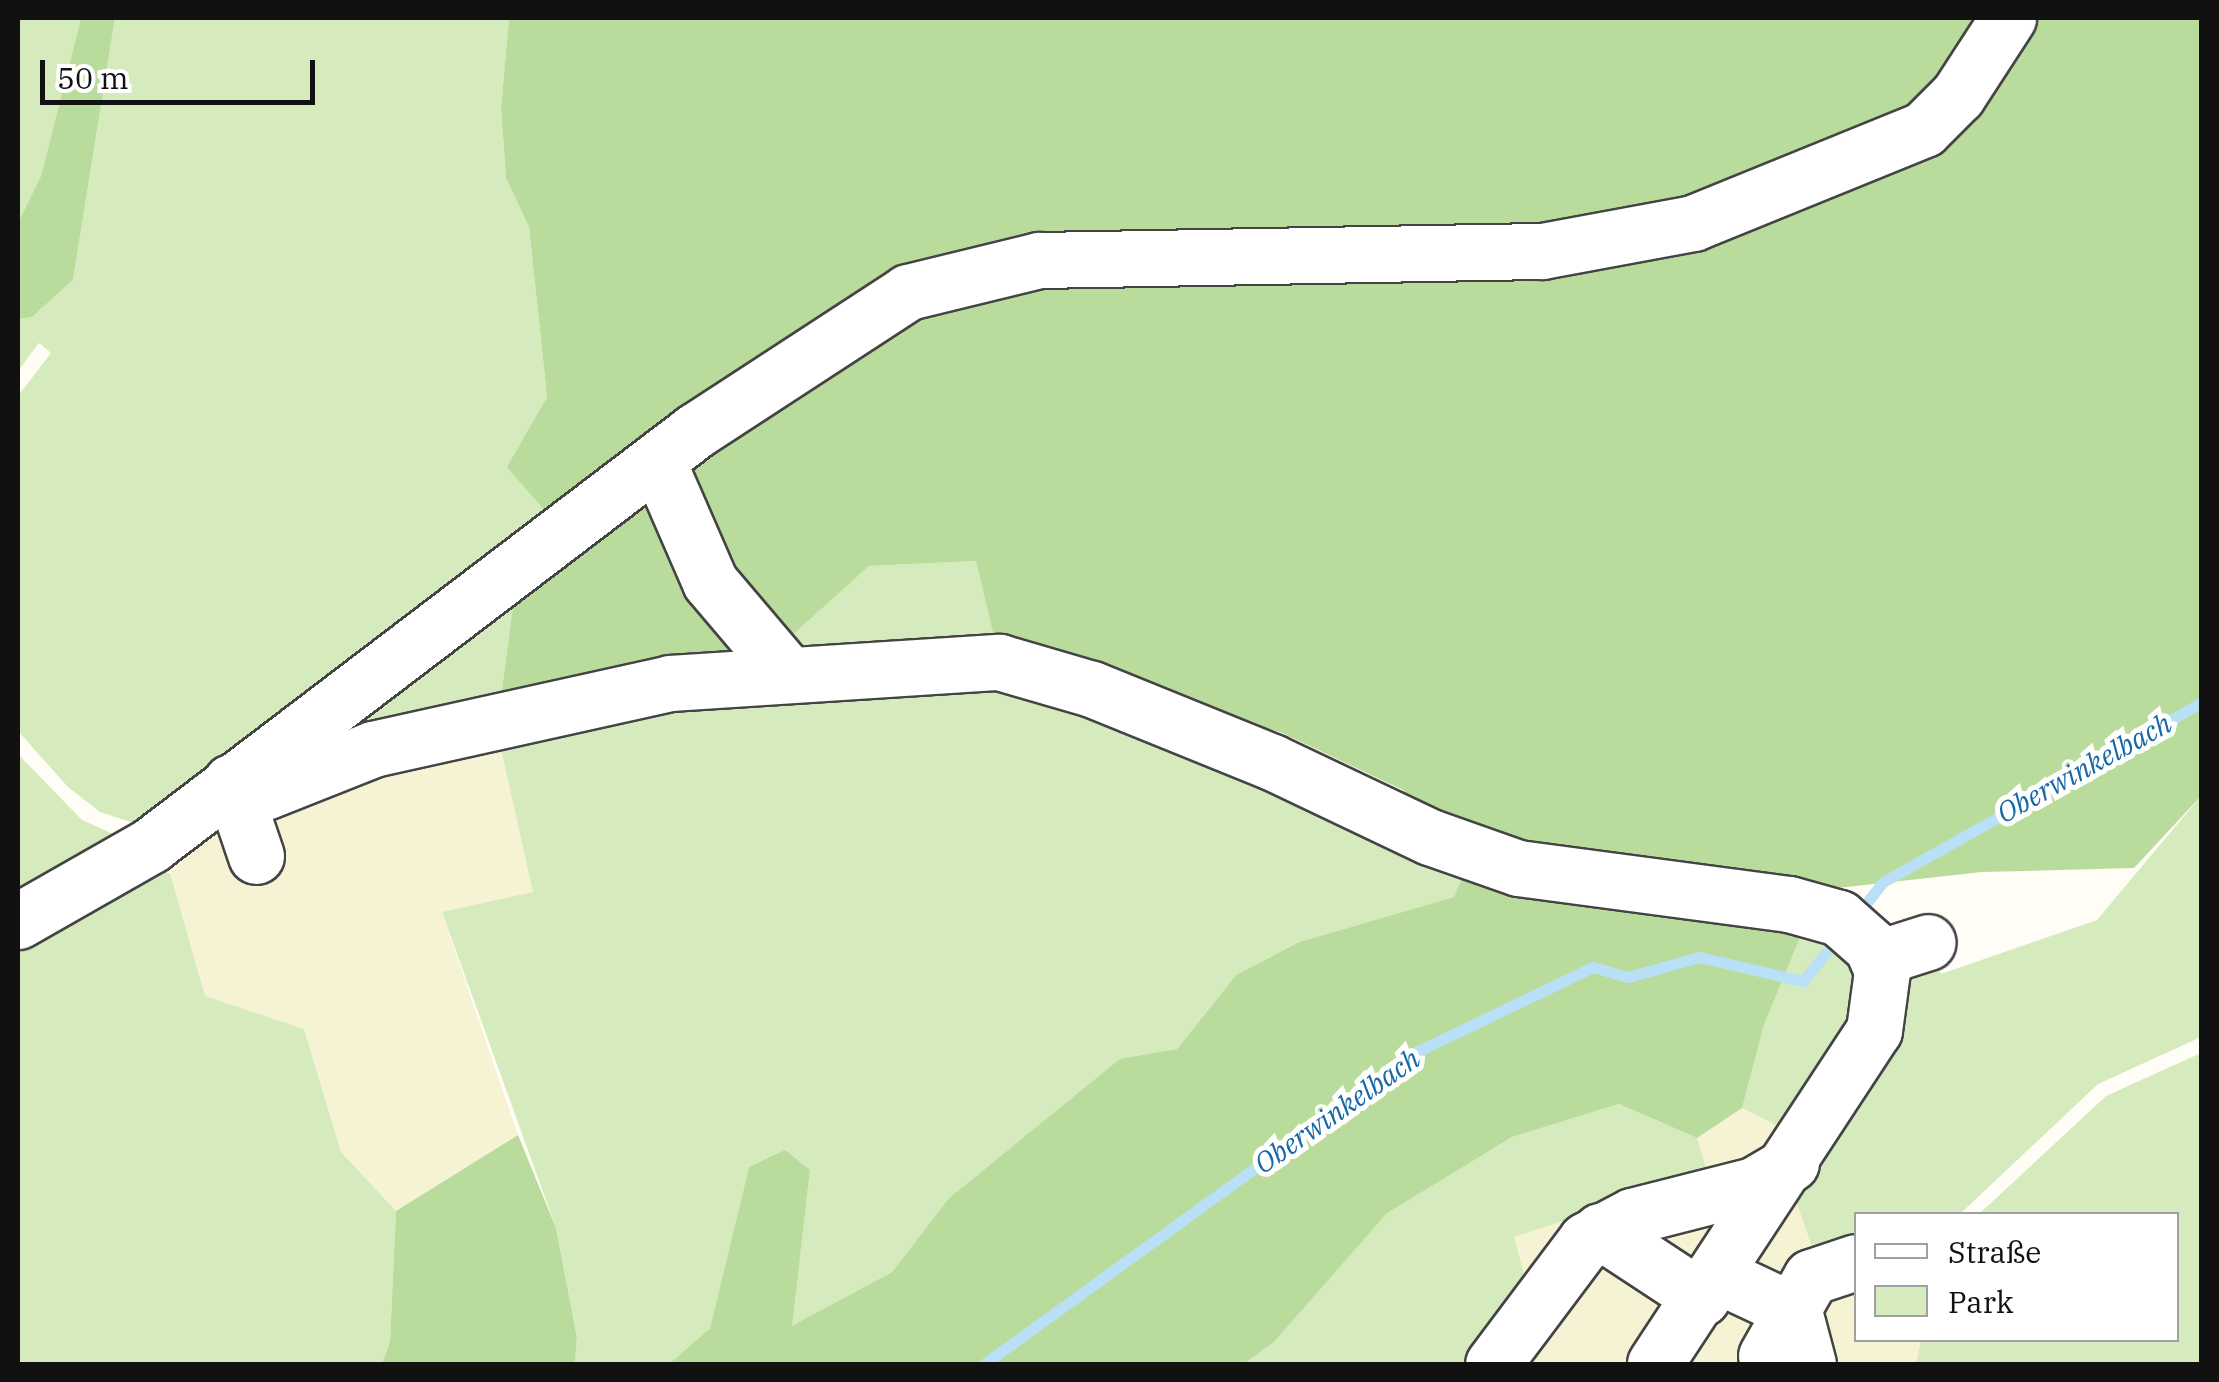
<!DOCTYPE html>
<html>
<head>
<meta charset="utf-8">
<style>
	body { margin:0 }
	#map { position:relative; width:2219px; height:1382px; overflow:hidden; background:#fffdf5; font-family:"IBM Plex Serif",serif }
	div>[style] { position:absolute }
	.farmland>* { inset:0; background:#f6f3d4 }
	.green>* { inset:0; background:#d5ebbd }
	.forest>* { inset:0; background:#b9dc9c }
	.stream>* { height:11px; margin:-5.5px; padding:0 5.5px; transform-origin:5.5px; border-radius:5.5px; background:#b9e0f7 }
	.roads { filter:drop-shadow(2px 0 #444) drop-shadow(-2px 0 #444) drop-shadow(0 2px #444) drop-shadow(0 -2px #444) }
	.minor>* { height:55px; margin:-27.5px; padding:0 27.5px; transform-origin:27.5px; border-radius:27.5px; background:#fff }
	span { translate:-50% -50%; white-space:nowrap; text-align:center; line-height:1.15; -webkit-text-stroke:10px #fff; paint-order:stroke }
	.water-label { font-size:28px; color:#1768a6; font-style:italic }
	.frame { position:absolute; inset:0; border:20px solid #111; pointer-events:none }
	.legend { position:absolute; left:1854px; top:1212px; width:325px; height:130px; box-sizing:border-box; background:#fff; border:2px solid #a0a0a0; margin:0; padding:12px 18px; list-style:none; font-size:30px; color:#111 }
	.legend li { display:flex; align-items:center; gap:20px; height:50px }
	.legend b { width:50px; border:2px solid #a0a0a0 }
	.scale { position:absolute; left:40px; top:60px; width:275px; height:45px; box-sizing:border-box; border:5px solid #111; border-top:0; padding-left:12px; font-size:30px; line-height:35px; white-space:nowrap; color:#111; -webkit-text-stroke:8px #fff; paint-order:stroke }
</style>
</head>
<body>
<div id="map">
	<div class="farmland">
		<div style="clip-path:polygon(497px 731px,534px 892px,442px 913px,518px 1135px,396px 1211px,341px 1152px,304px 1029px,205px 996px,170px 873px,202px 839px,233px 821px)"></div>
		<div style="clip-path:polygon(1742px 1108px,1797px 1136px,1856px 1252px,1856px 1340px,1921px 1340px,1920px 1364px,1459px 1364px,1515px 1247px,1513px 1237px,1708px 1174px,1697px 1138px)"></div>
	</div>
	<div class="green">
		<div style="clip-path:polygon(18px 18px,81px 18px,41px 176px,18px 223px)"></div>
		<div style="clip-path:polygon(115px 18px,509px 18px,501px 109px,506px 178px,529px 227px,547px 397px,508px 467px,552px 519px,154px 821px,131px 822px,100px 812px,68px 787px,18px 731px,18px 396px,51px 353px,39px 343px,18px 371px,18px 319px,32px 317px,73px 280px)"></div>
		<div style="clip-path:polygon(976px 561px,997px 650px,822px 664px,784px 640px,869px 566px)"></div>
		<div style="clip-path:polygon(516px 583px,499px 712px,274px 766px)"></div>
		<div style="clip-path:polygon(998px 670px,1470px 863px,1454px 897px,1299px 942px,1236px 975px,1177px 1049px,1120px 1060px,949px 1198px,892px 1272px,791px 1327px,810px 1170px,749px 1167px,710px 1328px,669px 1364px,575px 1364px,577px 1336px,556px 1228px,442px 912px,533px 892px,497px 731px)"></div>
		<div style="clip-path:polygon(18px 754px,82px 820px,129px 841px,18px 904px)"></div>
		<div style="clip-path:polygon(2201px 796px,2201px 1037px,2098px 1084px,1960px 1214px,1856px 1214px,1856px 1252px,1817px 1261px,1789px 1181px,1902px 975px,1931px 947px,1941px 974px,2097px 920px)"></div>
		<div style="clip-path:polygon(141px 869px,170px 873px,205px 996px,304px 1029px,341px 1152px,396px 1211px,390px 1341px,382px 1364px,18px 1364px,18px 937px)"></div>
		<div style="clip-path:polygon(1806px 923px,1828px 927px,1870px 994px,1797px 1136px,1742px 1108px,1764px 1025px)"></div>
		<div style="clip-path:polygon(2201px 1053px,2201px 1364px,1916px 1364px,1921px 1340px,2176px 1340px,2176px 1214px,1979px 1214px,2106px 1096px)"></div>
		<div style="clip-path:polygon(1619px 1104px,1697px 1138px,1708px 1174px,1514px 1237px,1526px 1282px,1490px 1357px,1459px 1364px,1244px 1364px,1274px 1342px,1387px 1212px,1512px 1137px)"></div>
	</div>
	<div class="forest">
		<div style="clip-path:polygon(81px 18px,115px 18px,73px 280px,32px 317px,18px 319px,18px 223px,41px 176px)"></div>
		<div style="clip-path:polygon(509px 18px,2201px 18px,2201px 796px,2134px 868px,1982px 872px,1837px 888px,1806px 923px,1764px 1025px,1742px 1108px,1697px 1138px,1619px 1104px,1512px 1137px,1387px 1213px,1274px 1342px,1244px 1364px,669px 1364px,710px 1328px,749px 1167px,785px 1150px,810px 1170px,792px 1326px,892px 1272px,949px 1198px,1120px 1059px,1177px 1049px,1236px 975px,1299px 942px,1454px 897px,1469px 862px,1403px 790px,1280px 732px,997px 650px,976px 561px,869px 566px,772px 653px,499px 712px,516px 583px,552px 519px,507px 467px,547px 397px,529px 227px,506px 178px,501px 109px)"></div>
		<div style="clip-path:polygon(518px 1135px,556px 1228px,577px 1337px,575px 1364px,382px 1364px,390px 1341px,396px 1211px)"></div>
	</div>
	<div class="stream">
		<div style="left:1868px;top:901px;width:24px;rotate:-52deg"></div>
		<div style="left:1883px;top:882px;width:366px;rotate:-29.4deg"></div>
		<div style="left:984px;top:1364px;width:531px;rotate:-35.88deg"></div>
		<div style="left:1414px;top:1053px;width:199px;rotate:-25.7deg"></div>
		<div style="left:1593px;top:967px;width:36px;rotate:16deg"></div>
		<div style="left:1628px;top:977px;width:74px;rotate:-15.7deg"></div>
		<div style="left:1699px;top:957px;width:107px;rotate:13deg"></div>
		<div style="left:1803px;top:981px;width:43px;rotate:-50.7deg"></div>
	</div>
	<div class="roads">
		<div class="minor">
			<div style="left:657px;top:460px;width:133px;rotate:66.5deg"></div>
			<div style="left:710px;top:582px;width:122px;rotate:49.7deg"></div>
			<div style="left:231px;top:782px;width:35px;rotate:16deg"></div>
			<div style="left:265px;top:792px;width:116px;rotate:-21.7deg"></div>
			<div style="left:373px;top:749px;width:304px;rotate:-12.5deg"></div>
			<div style="left:670px;top:683px;width:330px;rotate:-3.7deg"></div>
			<div style="left:999px;top:662px;width:97px;rotate:16.2deg"></div>
			<div style="left:1092px;top:689px;width:194px;rotate:22.1deg"></div>
			<div style="left:1272px;top:762px;width:175px;rotate:25.4deg"></div>
			<div style="left:1430px;top:837px;width:93px;rotate:19.4deg"></div>
			<div style="left:1518px;top:868px;width:273px;rotate:7.6deg"></div>
			<div style="left:1789px;top:904px;width:52px;rotate:15.6deg"></div>
			<div style="left:1839px;top:918px;width:44px;rotate:41.3deg"></div>
			<div style="left:1872px;top:947px;width:26px;rotate:67deg"></div>
			<div style="left:1882px;top:971px;width:60px;rotate:97.7deg"></div>
			<div style="left:1874px;top:1030px;width:399px;rotate:123.3deg"></div>
			<div style="left:231px;top:782px;width:78px;rotate:71.3deg"></div>
			<div style="left:18px;top:921px;width:153px;rotate:-29.7deg"></div>
			<div style="left:151px;top:845px;width:684px;rotate:-37.27deg"></div>
			<div style="left:695px;top:431px;width:254px;rotate:-33.1deg"></div>
			<div style="left:908px;top:292px;width:135px;rotate:-13.7deg"></div>
			<div style="left:1039px;top:260px;width:503px;rotate:-1.03deg"></div>
			<div style="left:1542px;top:251px;width:154px;rotate:-10.5deg"></div>
			<div style="left:1693px;top:223px;width:249px;rotate:-22.1deg"></div>
			<div style="left:1924px;top:129px;width:48px;rotate:-45deg"></div>
			<div style="left:1958px;top:95px;width:92px;rotate:-57deg"></div>
			<div style="left:1878px;top:958px;width:52px;rotate:-17.7deg"></div>
			<div style="left:1600px;top:1231px;width:122px;rotate:33.3deg"></div>
			<div style="left:1717px;top:1275px;width:85px;rotate:25.1deg"></div>
			<div style="left:1794px;top:1311px;width:55px;rotate:75.2deg"></div>
			<div style="left:1766px;top:1356px;width:91px;rotate:-60.3deg"></div>
			<div style="left:1811px;top:1277px;width:47px;rotate:-18.4deg"></div>
			<div style="left:1493px;top:1364px;width:155px;rotate:-53.1deg"></div>
			<div style="left:1586px;top:1240px;width:52px;rotate:-27.6deg"></div>
			<div style="left:1632px;top:1216px;width:126px;rotate:-14.3deg"></div>
			<div style="left:1754px;top:1185px;width:43px;rotate:-30.7deg"></div>
		</div>
	</div>
	<div class="water-label">
		<span style="left:2084px;top:768px;rotate:-29deg">Oberwinkelbach</span>
		<span style="left:1337px;top:1111px;rotate:-35deg">Oberwinkelbach</span>
	</div>
	<div class="frame"></div>
	<ul class="legend">
	<li><b style="height:12px;background:#fff"></b>Straße</li>
	<li><b style="height:28px;background:#d5ebbd"></b>Park</li>
	</ul>
	<div class="scale">50 m</div>
</div>
</body>
</html>
